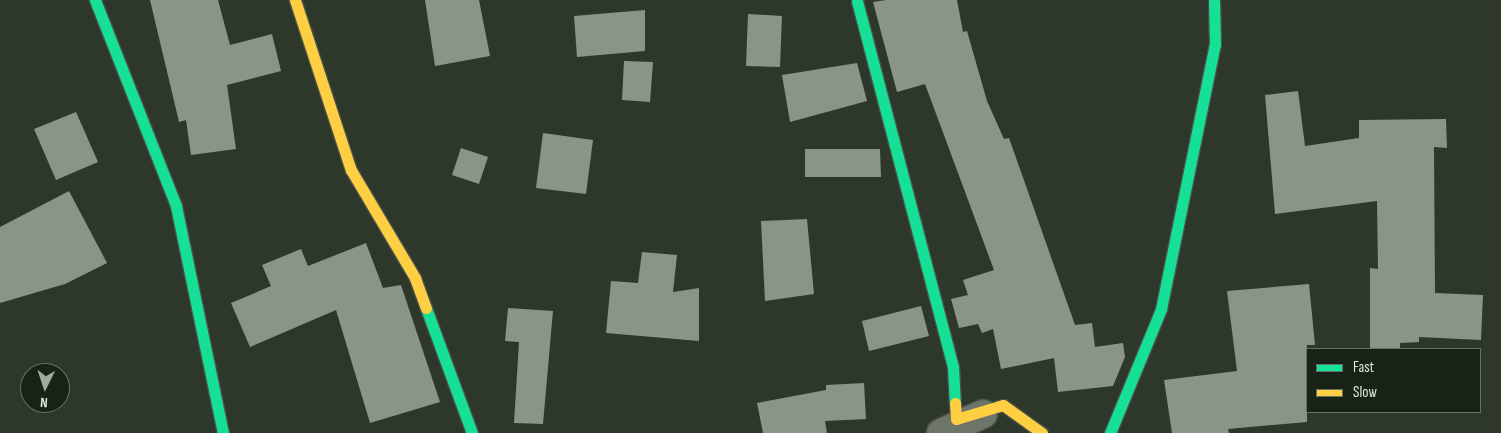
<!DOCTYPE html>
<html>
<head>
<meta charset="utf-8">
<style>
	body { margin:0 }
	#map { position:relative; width:1501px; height:433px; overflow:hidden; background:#2e382a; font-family:"Sofia Sans Condensed",sans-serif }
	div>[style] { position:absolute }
	.building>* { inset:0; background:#8b9488 }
	.roads { filter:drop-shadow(1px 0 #4a5347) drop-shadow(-1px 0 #4a5347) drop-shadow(0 1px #4a5347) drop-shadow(0 -1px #4a5347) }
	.street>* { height:28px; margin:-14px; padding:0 14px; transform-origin:14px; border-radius:14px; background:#6d756a }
	.fast>* { height:11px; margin:-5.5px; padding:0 5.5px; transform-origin:5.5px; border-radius:5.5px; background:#16e098 }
	.slow>* { height:11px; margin:-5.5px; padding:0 5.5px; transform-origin:5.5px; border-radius:5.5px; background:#ffcf43 }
	span { translate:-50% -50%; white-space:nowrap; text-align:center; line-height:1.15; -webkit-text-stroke:5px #192216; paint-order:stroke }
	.legend { position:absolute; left:1306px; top:348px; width:175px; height:65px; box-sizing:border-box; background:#192216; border:1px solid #677264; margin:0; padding:6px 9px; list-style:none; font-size:15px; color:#dde9d9 }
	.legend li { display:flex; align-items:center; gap:10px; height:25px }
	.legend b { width:25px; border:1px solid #677264 }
	.north { position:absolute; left:20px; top:363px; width:50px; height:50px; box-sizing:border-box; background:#192216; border:1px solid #677264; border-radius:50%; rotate:184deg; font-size:14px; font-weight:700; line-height:20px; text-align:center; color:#dde9d9 }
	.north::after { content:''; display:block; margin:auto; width:18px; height:22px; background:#a0ab9c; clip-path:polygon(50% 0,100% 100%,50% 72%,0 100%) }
</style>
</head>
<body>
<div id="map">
	<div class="building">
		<div style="clip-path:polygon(150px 0,218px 0,230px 45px,272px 34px,281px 71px,227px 85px,236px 149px,191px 155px,186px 120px,179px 122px)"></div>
		<div style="clip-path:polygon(425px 0,479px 0,490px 56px,435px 66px)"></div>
		<div style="clip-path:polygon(886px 0,957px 0,963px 32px,967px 31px,987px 101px,1004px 139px,1009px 138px,1075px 325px,1092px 323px,1095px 347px,1123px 343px,1125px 357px,1113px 386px,1058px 392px,1054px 358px,1001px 369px,993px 329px,982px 333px,978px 324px,959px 328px,951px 299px,968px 295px,963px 280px,994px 270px,925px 84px,897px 92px,873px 2px)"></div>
		<div style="clip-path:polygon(645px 10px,645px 51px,577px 57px,574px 16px)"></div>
		<div style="clip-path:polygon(748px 14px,782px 16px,780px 67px,746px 66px)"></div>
		<div style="clip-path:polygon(624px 61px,653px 62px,650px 102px,622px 100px)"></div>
		<div style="clip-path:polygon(857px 63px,867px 101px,790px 122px,782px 75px)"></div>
		<div style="clip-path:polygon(1298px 91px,1305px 146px,1359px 138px,1359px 120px,1446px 119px,1447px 148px,1434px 147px,1435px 293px,1483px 295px,1481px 340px,1419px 337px,1419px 342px,1400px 343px,1400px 349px,1370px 348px,1370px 268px,1378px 269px,1377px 201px,1275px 214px,1265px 95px)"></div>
		<div style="clip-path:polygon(76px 112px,98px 162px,56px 180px,34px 129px)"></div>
		<div style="clip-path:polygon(543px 133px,593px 140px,586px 194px,536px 188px)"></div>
		<div style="clip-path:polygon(461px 148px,488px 157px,479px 184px,452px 175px)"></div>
		<div style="clip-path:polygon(805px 149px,880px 149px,881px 177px,805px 177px)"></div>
		<div style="clip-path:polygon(69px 191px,107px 263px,65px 284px,0 303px,0 227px)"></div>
		<div style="clip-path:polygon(807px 219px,814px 294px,765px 301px,761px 221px)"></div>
		<div style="clip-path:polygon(366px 243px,383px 288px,401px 285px,440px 402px,370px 423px,336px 310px,250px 347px,231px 303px,271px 286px,262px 265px,301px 249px,308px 266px)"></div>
		<div style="clip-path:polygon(642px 252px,677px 255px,673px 292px,699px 288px,699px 341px,606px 333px,611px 281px,638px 283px)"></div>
		<div style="clip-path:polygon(1309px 284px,1315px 345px,1307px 345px,1307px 422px,1228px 429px,1229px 433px,1172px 433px,1164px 380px,1237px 371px,1227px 291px)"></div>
		<div style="clip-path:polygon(921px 306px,929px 336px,869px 351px,862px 321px)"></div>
		<div style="clip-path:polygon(508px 308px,553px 311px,543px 424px,514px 423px,519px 342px,505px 341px)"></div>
		<div style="clip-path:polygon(864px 383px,866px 419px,825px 421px,827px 433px,763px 433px,757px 403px,826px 390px,826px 385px)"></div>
	</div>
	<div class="roads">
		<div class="street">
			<div style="left:941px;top:433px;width:46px;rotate:-24.3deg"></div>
		</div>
		<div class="fast">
			<div style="left:95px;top:0;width:221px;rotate:68.5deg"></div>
			<div style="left:176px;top:206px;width:232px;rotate:78.3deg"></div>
			<div style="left:857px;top:1px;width:378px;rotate:75.3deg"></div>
			<div style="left:953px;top:367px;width:36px;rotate:87deg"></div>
			<div style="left:426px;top:308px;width:133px;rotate:69.8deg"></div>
			<div style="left:1110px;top:433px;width:134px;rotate:-67.6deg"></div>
			<div style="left:1161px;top:309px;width:270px;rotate:-78.5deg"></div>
			<div style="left:1215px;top:44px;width:44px;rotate:-91.3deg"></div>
		</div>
		<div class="slow">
			<div style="left:295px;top:0;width:179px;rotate:71.8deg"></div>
			<div style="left:351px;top:170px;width:126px;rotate:59.3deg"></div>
			<div style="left:415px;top:278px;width:32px;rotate:70deg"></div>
			<div style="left:955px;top:403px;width:16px;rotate:86deg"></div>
			<div style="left:956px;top:419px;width:49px;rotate:-16.6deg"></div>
			<div style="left:1003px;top:405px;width:48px;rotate:35.7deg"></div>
		</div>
	</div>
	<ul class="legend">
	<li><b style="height:6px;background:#16e098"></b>Fast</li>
	<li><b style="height:6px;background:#ffcf43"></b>Slow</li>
	</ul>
	<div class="north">N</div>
</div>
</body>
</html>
